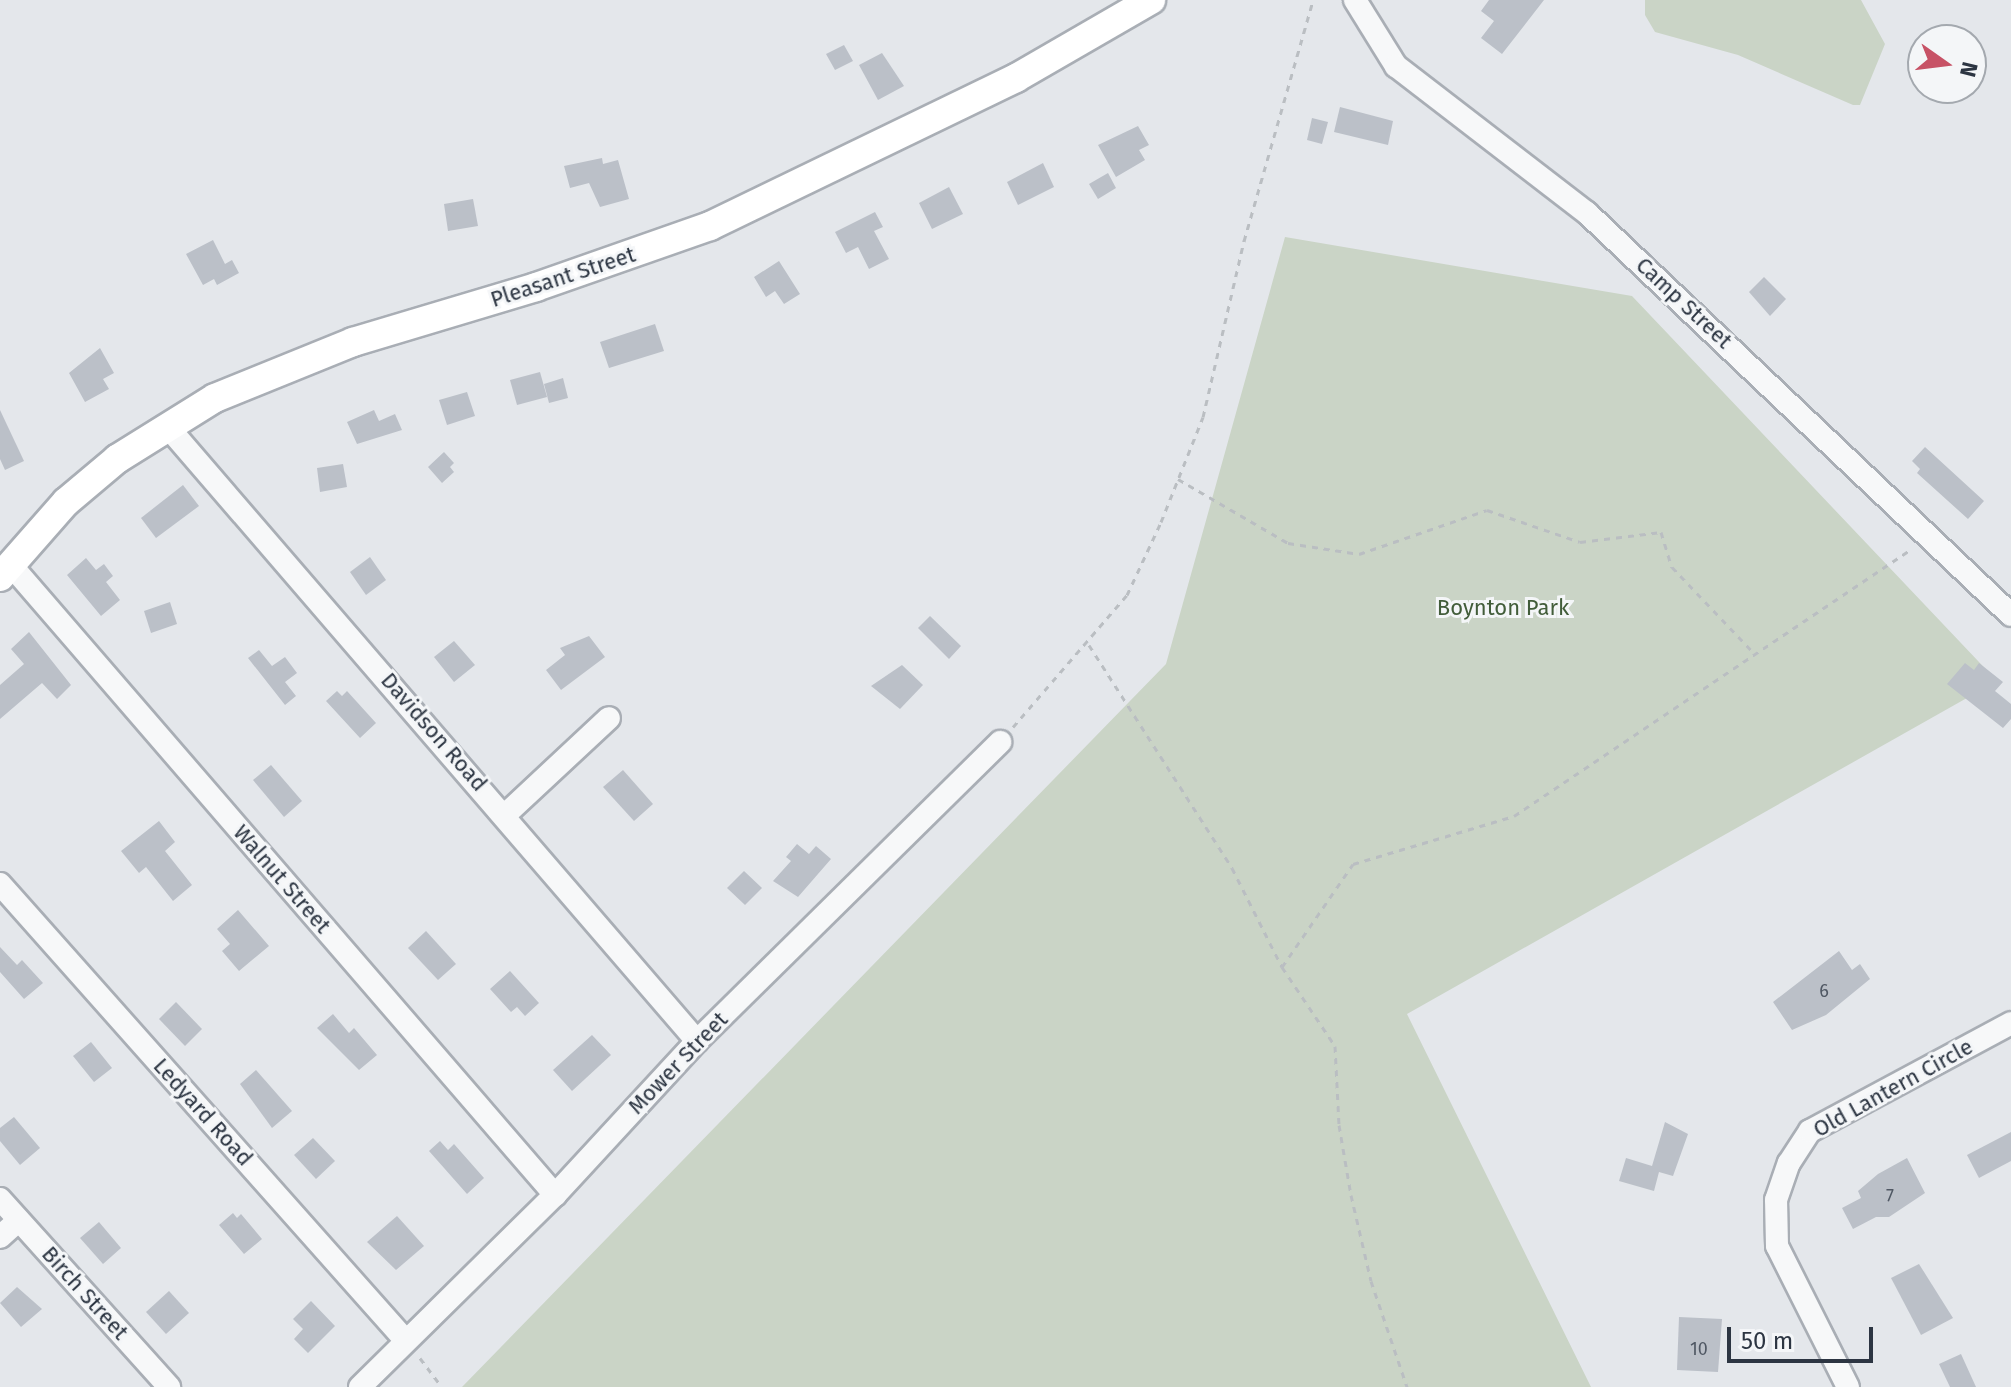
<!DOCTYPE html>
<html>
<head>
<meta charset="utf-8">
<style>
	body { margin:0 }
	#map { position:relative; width:2011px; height:1387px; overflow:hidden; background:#e4e7eb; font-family:"Fira Sans",sans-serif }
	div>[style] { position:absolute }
	.green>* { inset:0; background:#cad4c6 }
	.building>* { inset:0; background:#bbc0c8 }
	.path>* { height:3px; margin-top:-1.5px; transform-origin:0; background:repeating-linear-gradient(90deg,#babec2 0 6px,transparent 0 12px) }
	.roads { filter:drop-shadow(2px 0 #a9aeb5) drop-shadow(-2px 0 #a9aeb5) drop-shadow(0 2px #a9aeb5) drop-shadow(0 -2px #a9aeb5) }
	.minor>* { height:22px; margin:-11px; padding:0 11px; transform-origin:11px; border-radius:11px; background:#f7f8f9 }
	.major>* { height:28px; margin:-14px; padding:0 14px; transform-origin:14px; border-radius:14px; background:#fff }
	span { translate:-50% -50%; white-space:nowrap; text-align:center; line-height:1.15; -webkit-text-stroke:6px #f4f6f8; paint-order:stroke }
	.number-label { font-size:18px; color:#505864 }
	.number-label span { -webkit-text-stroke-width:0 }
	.street-label { font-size:22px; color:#2c3542 }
	.park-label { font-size:22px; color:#425d3a }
	.north { position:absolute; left:1907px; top:24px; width:80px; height:80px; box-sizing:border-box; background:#f4f6f8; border:2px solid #a4a9af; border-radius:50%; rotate:104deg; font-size:22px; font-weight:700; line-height:32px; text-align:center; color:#2c3542 }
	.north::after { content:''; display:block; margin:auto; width:28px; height:36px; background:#c75266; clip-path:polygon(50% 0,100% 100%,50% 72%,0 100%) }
	.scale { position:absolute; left:1727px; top:1327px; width:146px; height:36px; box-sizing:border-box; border:4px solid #2c3542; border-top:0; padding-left:10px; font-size:24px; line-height:28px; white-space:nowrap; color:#2c3542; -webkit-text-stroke:6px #f4f6f8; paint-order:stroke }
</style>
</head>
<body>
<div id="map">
	<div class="green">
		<div style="clip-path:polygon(1645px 0,1861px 0,1885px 44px,1860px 105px,1853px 105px,1738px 55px,1655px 32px,1645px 15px)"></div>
		<div style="clip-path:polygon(1285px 237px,1632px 296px,1997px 681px,1407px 1014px,1591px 1387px,462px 1387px,1166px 664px)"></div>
	</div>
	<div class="building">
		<div style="clip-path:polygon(1489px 0,1544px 0,1502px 54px,1481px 38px,1494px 21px,1481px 11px)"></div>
		<div style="clip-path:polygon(844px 45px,853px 61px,835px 70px,826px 54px)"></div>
		<div style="clip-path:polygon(882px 53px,904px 86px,878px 100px,859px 65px)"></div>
		<div style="clip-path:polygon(1340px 107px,1393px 121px,1388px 145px,1334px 132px)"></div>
		<div style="clip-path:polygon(1312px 118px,1328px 122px,1322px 144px,1307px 140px)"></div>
		<div style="clip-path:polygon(1138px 126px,1149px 145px,1139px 150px,1145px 160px,1116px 177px,1098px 145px)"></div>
		<div style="clip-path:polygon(602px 158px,603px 164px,618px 160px,629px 199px,600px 207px,589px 183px,570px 188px,564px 166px)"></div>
		<div style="clip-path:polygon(1043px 163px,1054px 187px,1018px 205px,1007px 182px)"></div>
		<div style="clip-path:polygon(1108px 173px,1116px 188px,1098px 199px,1089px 184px)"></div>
		<div style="clip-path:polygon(949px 187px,963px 214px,932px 229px,919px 203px)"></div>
		<div style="clip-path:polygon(473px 199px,478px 226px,448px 231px,444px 204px)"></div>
		<div style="clip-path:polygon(875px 212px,883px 227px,874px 231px,889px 259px,869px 269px,858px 247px,846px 253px,835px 232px)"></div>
		<div style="clip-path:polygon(213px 240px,225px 264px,232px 260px,239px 273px,217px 285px,214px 279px,203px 285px,186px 254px)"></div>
		<div style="clip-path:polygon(779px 261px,800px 294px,784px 304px,775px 291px,766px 297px,754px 277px)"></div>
		<div style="clip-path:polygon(1764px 277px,1786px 299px,1770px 316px,1749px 292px)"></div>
		<div style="clip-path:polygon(655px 324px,664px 351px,609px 368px,600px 342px)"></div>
		<div style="clip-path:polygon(100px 348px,114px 373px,103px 379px,109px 389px,85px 402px,69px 373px)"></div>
		<div style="clip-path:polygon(540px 372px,547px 397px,517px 405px,510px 380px)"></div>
		<div style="clip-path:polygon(563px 378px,568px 398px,549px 403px,544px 384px)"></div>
		<div style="clip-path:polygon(467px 392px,475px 416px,447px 425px,439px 400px)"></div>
		<div style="clip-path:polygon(0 410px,24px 461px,5px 470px,0 459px)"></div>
		<div style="clip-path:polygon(374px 410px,379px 421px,395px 414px,402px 430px,357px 444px,347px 422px)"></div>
		<div style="clip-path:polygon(1925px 447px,1984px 501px,1968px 519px,1917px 473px,1920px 469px,1912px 461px)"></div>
		<div style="clip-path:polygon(444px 452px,454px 463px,450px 467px,454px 472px,442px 483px,428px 467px)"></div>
		<div style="clip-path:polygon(343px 464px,347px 487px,320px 492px,317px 468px)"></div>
		<div style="clip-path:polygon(183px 485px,199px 506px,156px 538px,141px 518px)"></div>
		<div style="clip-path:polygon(370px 557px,386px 580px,366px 595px,350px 572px)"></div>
		<div style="clip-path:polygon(86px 558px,96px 570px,104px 564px,113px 576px,106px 582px,120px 600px,101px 616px,67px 575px)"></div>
		<div style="clip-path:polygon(170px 602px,177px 624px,151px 633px,144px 611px)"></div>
		<div style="clip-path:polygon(930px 616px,961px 646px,949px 659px,918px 628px)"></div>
		<div style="clip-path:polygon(29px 632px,71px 685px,57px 699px,42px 683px,0 719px,0 685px,24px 664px,11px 649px)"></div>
		<div style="clip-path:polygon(589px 636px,605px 657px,561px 690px,546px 670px,565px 655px,560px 648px)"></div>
		<div style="clip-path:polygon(454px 641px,475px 665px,454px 682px,434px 657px)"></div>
		<div style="clip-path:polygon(259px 650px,272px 666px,285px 657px,297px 673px,285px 682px,296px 696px,285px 705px,248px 658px)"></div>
		<div style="clip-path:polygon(1965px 663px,1974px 670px,1979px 663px,2003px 682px,1995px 691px,2011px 704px,2011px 719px,2003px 728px,1947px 684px)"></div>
		<div style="clip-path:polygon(902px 665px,923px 685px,900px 709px,871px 686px)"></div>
		<div style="clip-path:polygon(337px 691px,342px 696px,347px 691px,376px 723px,360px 738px,326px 701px)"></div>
		<div style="clip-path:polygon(271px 765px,302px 801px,284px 817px,253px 780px)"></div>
		<div style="clip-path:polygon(623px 770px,653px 804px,634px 821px,603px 787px)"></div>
		<div style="clip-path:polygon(159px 821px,175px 842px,165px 851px,192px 885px,173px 901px,146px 867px,139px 873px,121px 851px)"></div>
		<div style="clip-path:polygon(797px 844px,809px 854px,816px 846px,831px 859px,798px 897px,773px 881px,791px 861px,786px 857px)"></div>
		<div style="clip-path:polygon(744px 871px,762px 888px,745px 905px,727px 888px)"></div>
		<div style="clip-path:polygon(238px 910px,269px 946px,239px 971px,222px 951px,230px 944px,217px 929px)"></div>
		<div style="clip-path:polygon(426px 931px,456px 964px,438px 980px,408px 948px)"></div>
		<div style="clip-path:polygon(0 947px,17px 965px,22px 960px,43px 983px,24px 999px,0 972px)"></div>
		<div style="clip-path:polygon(1839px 951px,1852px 970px,1860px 964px,1870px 979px,1826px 1015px,1792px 1030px,1773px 1002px)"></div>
		<div style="clip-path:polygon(510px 971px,539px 1003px,525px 1016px,517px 1007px,511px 1012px,490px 989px)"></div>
		<div style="clip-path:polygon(176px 1002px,202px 1029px,185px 1046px,159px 1019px)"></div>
		<div style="clip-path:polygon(333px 1014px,349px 1033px,354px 1028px,377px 1055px,359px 1070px,317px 1028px)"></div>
		<div style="clip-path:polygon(592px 1035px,611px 1055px,572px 1091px,553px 1070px)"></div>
		<div style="clip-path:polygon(91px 1042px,112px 1068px,94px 1082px,73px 1056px)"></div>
		<div style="clip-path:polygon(256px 1070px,292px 1111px,272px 1128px,240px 1084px)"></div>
		<div style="clip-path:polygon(14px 1117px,40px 1148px,20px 1165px,0 1141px,0 1128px)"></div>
		<div style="clip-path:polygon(1665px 1122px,1688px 1134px,1673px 1176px,1659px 1172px,1654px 1191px,1619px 1181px,1626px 1158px,1652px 1166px)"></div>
		<div style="clip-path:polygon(2011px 1132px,2011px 1161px,1979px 1178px,1967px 1155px)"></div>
		<div style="clip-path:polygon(313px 1138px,335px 1161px,316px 1179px,294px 1155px)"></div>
		<div style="clip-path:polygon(440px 1141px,448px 1150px,454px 1144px,484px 1178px,467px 1194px,429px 1151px)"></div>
		<div style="clip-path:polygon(1907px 1158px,1925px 1193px,1889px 1217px,1876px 1217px,1853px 1229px,1842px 1208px,1861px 1198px,1858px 1191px,1878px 1174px)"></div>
		<div style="clip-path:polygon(233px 1213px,237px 1218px,241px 1214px,262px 1239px,244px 1254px,219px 1225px)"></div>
		<div style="clip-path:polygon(397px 1216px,424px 1246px,396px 1270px,367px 1242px)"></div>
		<div style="clip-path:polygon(99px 1222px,121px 1248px,103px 1264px,80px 1238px)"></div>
		<div style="clip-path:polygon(1919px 1264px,1953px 1318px,1921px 1335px,1891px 1278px)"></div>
		<div style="clip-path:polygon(17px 1287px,42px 1309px,21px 1327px,0 1303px)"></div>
		<div style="clip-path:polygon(169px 1291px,189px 1313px,166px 1334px,146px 1312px)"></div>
		<div style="clip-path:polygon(311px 1301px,335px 1326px,308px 1353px,294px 1339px,303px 1329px,293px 1319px)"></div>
		<div style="clip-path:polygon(1679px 1317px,1722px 1319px,1718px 1372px,1677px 1370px)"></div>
		<div style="clip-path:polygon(1961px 1354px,1976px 1387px,1950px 1387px,1939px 1364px)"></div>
	</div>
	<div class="path">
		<div style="left:1178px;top:479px;width:127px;rotate:30.2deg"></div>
		<div style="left:1288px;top:543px;width:72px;rotate:8.8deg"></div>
		<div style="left:1359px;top:554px;width:135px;rotate:-19deg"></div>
		<div style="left:1487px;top:510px;width:98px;rotate:19deg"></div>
		<div style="left:1580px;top:542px;width:82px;rotate:-7deg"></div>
		<div style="left:1661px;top:532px;width:37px;rotate:73deg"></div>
		<div style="left:1672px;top:567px;width:117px;rotate:46.4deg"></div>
		<div style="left:1089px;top:645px;width:265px;rotate:57.3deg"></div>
		<div style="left:1232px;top:868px;width:111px;rotate:63.2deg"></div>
		<div style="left:1282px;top:967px;width:95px;rotate:56.1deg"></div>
		<div style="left:1335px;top:1046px;width:79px;rotate:87.1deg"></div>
		<div style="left:1339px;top:1125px;width:71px;rotate:80.3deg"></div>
		<div style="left:1351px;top:1195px;width:88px;rotate:76.9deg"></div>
		<div style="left:1371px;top:1281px;width:112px;rotate:71.2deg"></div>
		<div style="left:1013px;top:727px;width:174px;rotate:-49.2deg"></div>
		<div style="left:1127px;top:595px;width:81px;rotate:-65deg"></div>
		<div style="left:1161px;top:522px;width:113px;rotate:-68.2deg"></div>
		<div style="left:1203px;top:417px;width:181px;rotate:-76.9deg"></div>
		<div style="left:1244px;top:241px;width:251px;rotate:-74deg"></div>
		<div style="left:1282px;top:967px;width:125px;rotate:-55.4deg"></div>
		<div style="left:1353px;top:864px;width:168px;rotate:-16.6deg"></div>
		<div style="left:1514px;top:816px;width:477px;rotate:-33.9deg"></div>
		<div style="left:420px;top:1358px;width:36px;rotate:53deg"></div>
	</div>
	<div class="roads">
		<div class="minor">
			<div style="left:1355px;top:0;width:78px;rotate:58.2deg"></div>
			<div style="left:1396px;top:66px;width:241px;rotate:37.6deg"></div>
			<div style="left:1587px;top:213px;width:584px;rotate:43.47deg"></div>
			<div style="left:167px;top:426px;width:812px;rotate:49.25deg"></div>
			<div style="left:10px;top:564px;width:834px;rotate:49.18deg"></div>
			<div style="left:505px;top:815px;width:142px;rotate:-43deg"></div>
			<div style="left:0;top:884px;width:611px;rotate:48.38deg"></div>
			<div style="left:0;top:1199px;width:253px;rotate:48deg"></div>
			<div style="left:0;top:1237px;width:25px;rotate:-42deg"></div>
			<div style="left:360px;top:1387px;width:274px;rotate:-44.6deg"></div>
			<div style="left:555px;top:1195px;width:209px;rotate:-47.3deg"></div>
			<div style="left:697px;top:1041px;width:426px;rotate:-44.6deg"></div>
			<div style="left:1848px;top:1387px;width:158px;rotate:-116.7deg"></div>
			<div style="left:1777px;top:1246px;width:46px;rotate:-91.2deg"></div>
			<div style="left:1776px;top:1200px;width:39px;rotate:-71deg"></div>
			<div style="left:1789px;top:1163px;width:38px;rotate:-57deg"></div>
			<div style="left:1810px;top:1131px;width:228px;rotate:-28.2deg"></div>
		</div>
		<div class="major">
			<div style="left:0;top:577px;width:100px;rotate:-48.7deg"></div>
			<div style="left:66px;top:502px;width:67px;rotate:-40.1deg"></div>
			<div style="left:117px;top:459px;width:115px;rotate:-31.9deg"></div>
			<div style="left:215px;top:398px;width:149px;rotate:-22.1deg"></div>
			<div style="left:353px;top:342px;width:191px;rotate:-16.7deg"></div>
			<div style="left:536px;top:287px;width:184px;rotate:-19.3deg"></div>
			<div style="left:710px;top:226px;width:340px;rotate:-25.8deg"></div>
			<div style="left:1016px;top:78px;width:156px;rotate:-30deg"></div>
		</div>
	</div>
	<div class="number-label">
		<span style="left:1824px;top:991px">6</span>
		<span style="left:1890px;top:1196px">7</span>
		<span style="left:1699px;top:1349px">10</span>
	</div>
	<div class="street-label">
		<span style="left:563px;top:277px;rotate:-18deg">Pleasant Street</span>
		<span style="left:1684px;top:303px;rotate:43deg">Camp Street</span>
		<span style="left:434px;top:732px;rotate:49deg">Davidson Road</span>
		<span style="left:282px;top:879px;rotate:49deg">Walnut Street</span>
		<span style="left:678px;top:1063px;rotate:-46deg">Mower Street</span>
		<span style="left:1893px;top:1088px;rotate:-29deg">Old Lantern Circle</span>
		<span style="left:203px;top:1112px;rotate:48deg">Ledyard Road</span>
		<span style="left:85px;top:1293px;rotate:48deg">Birch Street</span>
	</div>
	<div class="park-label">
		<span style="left:1503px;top:608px">Boynton Park</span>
	</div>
	<div class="north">N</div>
	<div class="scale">50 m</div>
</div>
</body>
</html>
